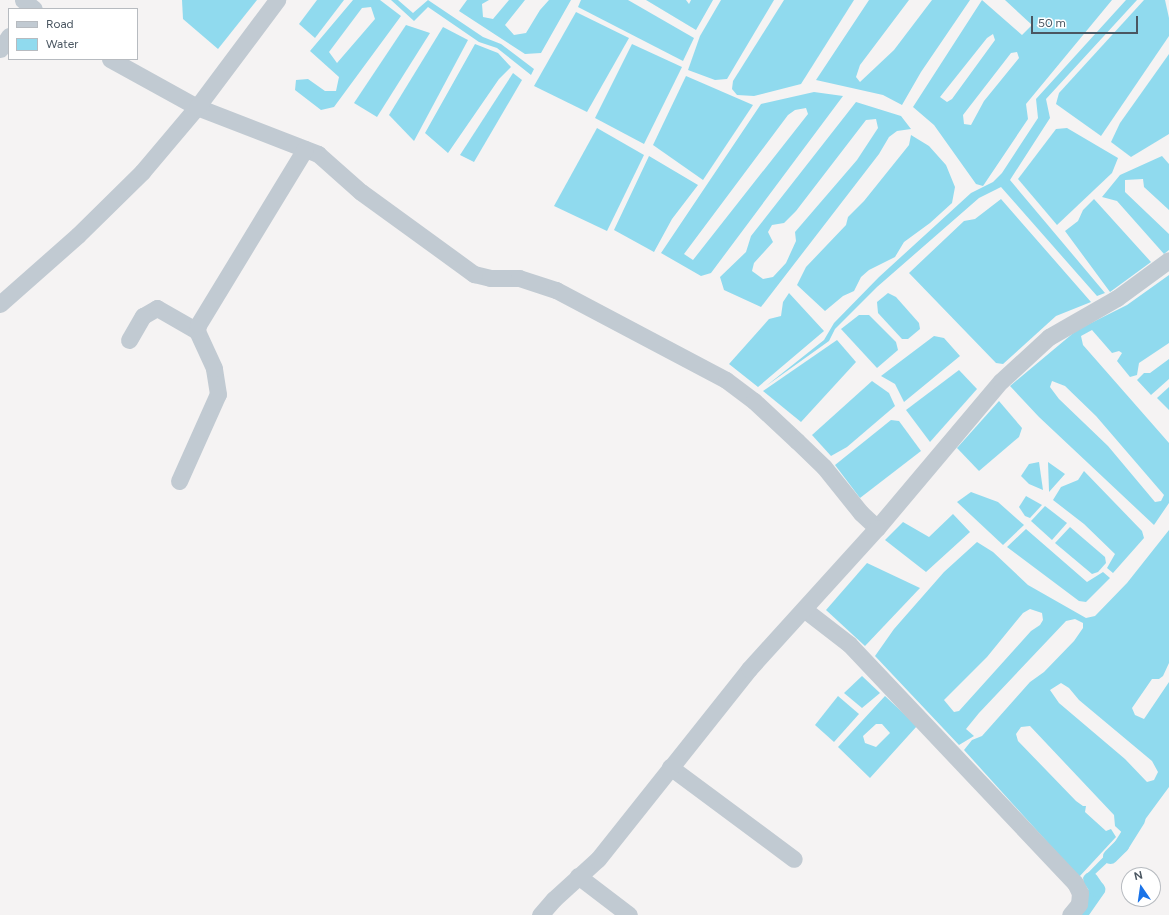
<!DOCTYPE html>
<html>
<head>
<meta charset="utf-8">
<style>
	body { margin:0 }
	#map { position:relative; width:1169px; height:915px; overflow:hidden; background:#f5f3f3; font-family:Figtree,sans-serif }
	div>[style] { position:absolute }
	.water>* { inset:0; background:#90daee }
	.canal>* { height:15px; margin:-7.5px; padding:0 7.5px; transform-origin:7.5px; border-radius:7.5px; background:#90daee }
	.street>* { height:17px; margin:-8.5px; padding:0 8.5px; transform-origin:8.5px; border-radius:8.5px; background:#c1cad2 }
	span { translate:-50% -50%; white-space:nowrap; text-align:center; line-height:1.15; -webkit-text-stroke:3.5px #fff; paint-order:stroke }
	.legend { position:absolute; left:8px; top:8px; width:130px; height:52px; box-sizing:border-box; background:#fff; border:1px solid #b7bbc0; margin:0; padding:5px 7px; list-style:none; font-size:12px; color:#4a5661 }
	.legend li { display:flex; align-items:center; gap:8px; height:20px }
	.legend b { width:20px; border:1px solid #b7bbc0 }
	.north { position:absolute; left:1121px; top:867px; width:40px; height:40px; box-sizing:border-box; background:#fff; border:1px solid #b7bbc0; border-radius:50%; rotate:347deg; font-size:11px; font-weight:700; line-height:16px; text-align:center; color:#4a5661 }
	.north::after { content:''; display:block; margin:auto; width:14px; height:18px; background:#1a73e8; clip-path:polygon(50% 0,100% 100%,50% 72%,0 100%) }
	.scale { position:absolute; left:1031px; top:16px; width:107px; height:18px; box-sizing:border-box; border:2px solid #4a5661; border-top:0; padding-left:5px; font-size:12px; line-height:14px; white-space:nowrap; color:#4a5661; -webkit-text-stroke:3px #fff; paint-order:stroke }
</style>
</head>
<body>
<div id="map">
	<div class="water">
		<div style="clip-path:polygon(257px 0,218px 49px,183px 19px,182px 0)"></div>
		<div style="clip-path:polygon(317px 0,344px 0,315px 38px,299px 24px)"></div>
		<div style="clip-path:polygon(evenodd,353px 0,380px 0,401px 16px,334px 107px,321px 110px,295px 90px,296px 80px,308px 79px,325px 91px,336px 91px,339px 77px,310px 51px,353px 0,371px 7px,375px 19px,337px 63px,329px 52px,362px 8px,371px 7px)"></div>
		<div style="clip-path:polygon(391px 0,398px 0,413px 13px,428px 0,483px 37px,501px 44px,534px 69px,531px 75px,497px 48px,479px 42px,428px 7px,414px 21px)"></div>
		<div style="clip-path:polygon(467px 0,489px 0,482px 4px,483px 17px,493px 19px,509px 0,525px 0,505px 25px,514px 35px,526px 33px,540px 10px,549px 0,571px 0,541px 53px,525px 54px,459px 11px)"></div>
		<div style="clip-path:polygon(581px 0,628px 0,694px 38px,683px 61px,578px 7px)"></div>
		<div style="clip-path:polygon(646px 0,686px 0,689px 4px,691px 0,713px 0,696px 30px)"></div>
		<div style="clip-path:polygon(721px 0,774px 0,727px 79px,715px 80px,688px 70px,700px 36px)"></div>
		<div style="clip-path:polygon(784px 0,854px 0,801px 84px,754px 96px,737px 95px,732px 89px,733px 81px)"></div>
		<div style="clip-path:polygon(869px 0,909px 0,860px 65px,856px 77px,860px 82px,894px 50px,932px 0,970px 0,921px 72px,902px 105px,883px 95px,816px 80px)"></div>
		<div style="clip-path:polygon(evenodd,982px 0,1022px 35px,1032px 25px,1005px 0,1112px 0,1026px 104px,1028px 119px,983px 186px,976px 184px,934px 125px,913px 107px,982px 0,993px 34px,995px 40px,952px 99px,947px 102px,940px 97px,987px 38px,993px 34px,982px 0,1017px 52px,1019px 58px,984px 101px,971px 125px,964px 124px,963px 115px,1011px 53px,1017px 52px)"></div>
		<div style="clip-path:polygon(1126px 0,1137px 0,1046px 99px,1050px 118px,1010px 180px,1105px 293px,1097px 296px,1001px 187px,979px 198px,877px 287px,835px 329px,829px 341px,766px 386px,824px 340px,834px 323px,879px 277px,971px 193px,993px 182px,1002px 173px,1038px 118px,1036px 99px)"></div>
		<div style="clip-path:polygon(1144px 0,1165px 0,1169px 18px,1169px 36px,1101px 136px,1056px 104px,1059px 93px)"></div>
		<div style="clip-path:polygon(576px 12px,629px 38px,587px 112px,534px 86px)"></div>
		<div style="clip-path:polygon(406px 25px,430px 33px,377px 117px,354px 103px)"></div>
		<div style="clip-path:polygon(443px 27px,468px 40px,414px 141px,389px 115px)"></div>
		<div style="clip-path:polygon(475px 44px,498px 53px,511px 67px,499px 79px,448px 153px,425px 133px)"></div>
		<div style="clip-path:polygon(632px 44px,682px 67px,644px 144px,595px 118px)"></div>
		<div style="clip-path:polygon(1169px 54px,1169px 134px,1131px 157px,1111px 142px,1120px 123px)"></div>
		<div style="clip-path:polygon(513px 73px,522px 80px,474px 162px,460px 155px)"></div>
		<div style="clip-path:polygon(686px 76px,753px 105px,703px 180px,653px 145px)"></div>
		<div style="clip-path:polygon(evenodd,814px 92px,843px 96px,711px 273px,701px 276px,661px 253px,761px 104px,814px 92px,806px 108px,808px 114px,693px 260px,684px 254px,788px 115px,795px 110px,806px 108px)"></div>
		<div style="clip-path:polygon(evenodd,856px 102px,901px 116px,911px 129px,897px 131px,889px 137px,879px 154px,761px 307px,724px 290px,720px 277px,746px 252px,751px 236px,856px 102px,876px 119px,878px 128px,857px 160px,795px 232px,796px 241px,786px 263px,773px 277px,763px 279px,752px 271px,754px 263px,773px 242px,768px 232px,772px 225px,784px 223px,796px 211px,866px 120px,876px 119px)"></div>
		<div style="clip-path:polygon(597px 128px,644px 155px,607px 231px,554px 206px)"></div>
		<div style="clip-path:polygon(1067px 128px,1118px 158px,1112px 173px,1057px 225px,1018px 179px,1056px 129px)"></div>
		<div style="clip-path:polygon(911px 135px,929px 146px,946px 165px,955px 187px,952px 203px,930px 223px,904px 242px,895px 257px,869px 270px,861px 277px,854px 291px,843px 296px,825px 311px,797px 285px,806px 267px,846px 225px,848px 217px,864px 201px,909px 145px)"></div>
		<div style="clip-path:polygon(649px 156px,698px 185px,672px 219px,654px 252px,614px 230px)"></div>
		<div style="clip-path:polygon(1162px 156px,1169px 164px,1169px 210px,1144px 187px,1143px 179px,1125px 180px,1125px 192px,1169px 234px,1169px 250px,1164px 254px,1117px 201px,1102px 197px,1120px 175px)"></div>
		<div style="clip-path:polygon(1001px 199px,1091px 302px,1056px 316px,1003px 364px,996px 363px,909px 273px,964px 221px,975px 219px)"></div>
		<div style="clip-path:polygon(1094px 199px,1151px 262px,1110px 292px,1065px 231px,1078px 221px,1083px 210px)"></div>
		<div style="clip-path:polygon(evenodd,1169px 275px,1169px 343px,1139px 363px,1137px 375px,1130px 377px,1117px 361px,1122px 353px,1119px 351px,1112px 353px,1092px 330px,1081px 336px,1083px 345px,1169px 443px,1169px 503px,1154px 525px,1039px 417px,1010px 386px,1077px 330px,1127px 305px,1169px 275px,1052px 381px,1065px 386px,1096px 416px,1164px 495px,1161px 501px,1155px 502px,1108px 446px,1059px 399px,1050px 387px,1052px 381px)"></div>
		<div style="clip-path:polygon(789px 293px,824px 331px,758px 387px,729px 364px,769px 319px,781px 316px,783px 302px)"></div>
		<div style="clip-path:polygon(888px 293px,896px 297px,919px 323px,920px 329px,908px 339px,902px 339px,878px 313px,877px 302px)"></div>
		<div style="clip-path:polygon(859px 315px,869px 315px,896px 342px,898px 350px,877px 368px,841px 329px)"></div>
		<div style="clip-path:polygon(934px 336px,944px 338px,960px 356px,904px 402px,895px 384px,881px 376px)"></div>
		<div style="clip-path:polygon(837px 340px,856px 362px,801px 422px,763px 391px)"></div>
		<div style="clip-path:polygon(1169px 359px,1169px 379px,1151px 395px,1137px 380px,1144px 373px,1150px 373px)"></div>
		<div style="clip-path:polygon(959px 370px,977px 389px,930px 442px,906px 410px)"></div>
		<div style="clip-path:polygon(872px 381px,889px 393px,895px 406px,847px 447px,831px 456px,812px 435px)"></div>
		<div style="clip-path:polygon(1169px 387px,1169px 410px,1157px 398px)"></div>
		<div style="clip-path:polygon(999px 401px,1022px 428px,1019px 437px,979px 471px,957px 448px)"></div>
		<div style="clip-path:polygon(891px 420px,899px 421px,921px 451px,860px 498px,835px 465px)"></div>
		<div style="clip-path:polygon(1039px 462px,1043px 490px,1029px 484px,1021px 476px,1029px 464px)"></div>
		<div style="clip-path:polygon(1048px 462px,1065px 474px,1049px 492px,1049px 491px)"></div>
		<div style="clip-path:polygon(1084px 471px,1142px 531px,1144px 538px,1113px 573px,1107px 568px,1115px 554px,1084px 524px,1053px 500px,1061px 487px,1078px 480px)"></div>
		<div style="clip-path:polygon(971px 492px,998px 502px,1024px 525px,1003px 545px,957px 502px)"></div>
		<div style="clip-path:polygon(1026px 496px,1042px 505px,1030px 518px,1025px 516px,1019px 507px)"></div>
		<div style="clip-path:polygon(1045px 506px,1067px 523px,1052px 540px,1031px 521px)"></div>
		<div style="clip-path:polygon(953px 514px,970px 532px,926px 572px,885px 540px,903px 522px,929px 537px)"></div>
		<div style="clip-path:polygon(1070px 527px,1105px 557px,1106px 563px,1098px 572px,1092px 574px,1055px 543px)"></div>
		<div style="clip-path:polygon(1026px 529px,1087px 582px,1103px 572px,1110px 578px,1086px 602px,1079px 601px,1007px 547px)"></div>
		<div style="clip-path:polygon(evenodd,1169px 530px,1169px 663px,1163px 676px,1159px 679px,1152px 679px,1132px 708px,1135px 715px,1144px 719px,1169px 682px,1169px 787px,1130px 840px,1115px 826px,1114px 815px,1030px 726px,1021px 727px,1016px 734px,1018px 741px,1076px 801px,1083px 806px,1086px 806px,1085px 812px,1106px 831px,1111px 829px,1116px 837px,1079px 877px,964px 750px,972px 740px,982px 736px,1030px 682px,1044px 672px,1074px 641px,1083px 628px,1083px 623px,1075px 619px,1066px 621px,979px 713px,966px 729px,974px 736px,959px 745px,875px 656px,894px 629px,944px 572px,977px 542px,993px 552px,1028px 585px,1086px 618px,1095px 616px,1127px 583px,1169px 530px,1030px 609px,1042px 613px,1043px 620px,1040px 625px,1031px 631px,959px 711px,954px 712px,944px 700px,987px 657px,1023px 613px,1030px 609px,1169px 530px,1061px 683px,1069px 688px,1079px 700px,1152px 761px,1158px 772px,1154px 780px,1147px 782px,1125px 759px,1059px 703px,1050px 690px,1061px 683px)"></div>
		<div style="clip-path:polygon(867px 563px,920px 588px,865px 646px,826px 610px)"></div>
		<div style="clip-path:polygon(862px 676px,880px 693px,862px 708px,844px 693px)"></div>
		<div style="clip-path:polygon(838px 696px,859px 714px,834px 742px,815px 725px)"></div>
		<div style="clip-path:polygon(evenodd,885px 696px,917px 726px,870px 778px,838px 747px,885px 696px,876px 724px,882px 724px,890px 733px,876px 747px,865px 743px,863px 736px,876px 724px)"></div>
		<div style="clip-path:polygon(1120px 840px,1127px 844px,1093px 876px,1103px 892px,1096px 899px,1091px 894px,1091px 887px,1083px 878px)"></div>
	</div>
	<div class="canal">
		<div style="left:1110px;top:856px;width:16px;rotate:-45deg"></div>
		<div style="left:1121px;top:845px;width:31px;rotate:-58deg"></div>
		<div style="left:1079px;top:915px;width:32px;rotate:-55deg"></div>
		<div style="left:1097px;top:889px;width:12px;rotate:-125deg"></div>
	</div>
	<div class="street">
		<div style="left:23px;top:0;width:14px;rotate:39deg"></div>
		<div style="left:0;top:49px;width:16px;rotate:-55deg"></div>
		<div style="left:110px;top:59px;width:99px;rotate:28.9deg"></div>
		<div style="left:197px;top:107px;width:130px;rotate:21.2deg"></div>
		<div style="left:318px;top:154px;width:57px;rotate:41.5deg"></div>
		<div style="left:361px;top:192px;width:140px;rotate:36deg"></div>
		<div style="left:474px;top:274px;width:16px;rotate:14deg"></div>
		<div style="left:490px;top:278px;width:29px"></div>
		<div style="left:519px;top:278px;width:39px;rotate:18deg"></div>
		<div style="left:556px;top:290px;width:192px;rotate:27.9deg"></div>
		<div style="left:726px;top:380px;width:35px;rotate:37deg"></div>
		<div style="left:754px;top:401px;width:59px;rotate:42.9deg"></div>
		<div style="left:797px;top:441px;width:37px;rotate:44deg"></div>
		<div style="left:824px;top:467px;width:59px;rotate:51.2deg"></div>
		<div style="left:861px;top:513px;width:22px;rotate:43deg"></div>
		<div style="left:877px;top:528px;width:192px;rotate:-49.9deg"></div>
		<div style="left:1001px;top:381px;width:65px;rotate:-42.5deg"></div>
		<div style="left:1049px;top:337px;width:78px;rotate:-29.8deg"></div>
		<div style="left:1117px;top:298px;width:64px;rotate:-36.2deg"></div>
		<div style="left:0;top:304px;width:104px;rotate:-41.5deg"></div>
		<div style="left:78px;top:235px;width:90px;rotate:-44.5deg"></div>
		<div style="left:142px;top:172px;width:85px;rotate:-49.8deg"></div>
		<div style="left:197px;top:107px;width:134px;rotate:-53.2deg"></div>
		<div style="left:129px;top:340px;width:28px;rotate:-60deg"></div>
		<div style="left:143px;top:316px;width:16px;rotate:-30deg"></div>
		<div style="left:157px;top:308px;width:46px;rotate:29.9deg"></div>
		<div style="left:179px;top:481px;width:95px;rotate:-65.9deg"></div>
		<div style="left:218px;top:394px;width:26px;rotate:-99deg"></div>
		<div style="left:214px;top:368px;width:41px;rotate:-114.7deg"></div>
		<div style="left:197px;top:331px;width:6px;rotate:-81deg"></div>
		<div style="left:198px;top:325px;width:206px;rotate:-58.7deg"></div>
		<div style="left:805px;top:610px;width:56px;rotate:37.7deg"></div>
		<div style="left:849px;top:644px;width:329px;rotate:46.6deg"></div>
		<div style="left:1075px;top:883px;width:11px;rotate:63deg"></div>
		<div style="left:1080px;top:893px;width:11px;rotate:95deg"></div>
		<div style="left:1079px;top:904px;width:14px;rotate:129deg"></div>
		<div style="left:670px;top:767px;width:154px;rotate:36.6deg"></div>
		<div style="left:578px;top:876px;width:64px;rotate:37.4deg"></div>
		<div style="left:540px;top:915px;width:21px;rotate:-49deg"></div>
		<div style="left:554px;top:899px;width:59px;rotate:-42.3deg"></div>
		<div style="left:598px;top:859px;width:243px;rotate:-51.5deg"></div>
		<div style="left:749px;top:669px;width:190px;rotate:-47.8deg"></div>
	</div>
	<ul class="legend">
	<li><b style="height:5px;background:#c1cad2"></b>Road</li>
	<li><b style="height:11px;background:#90daee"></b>Water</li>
	</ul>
	<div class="north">N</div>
	<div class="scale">50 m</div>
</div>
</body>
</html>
